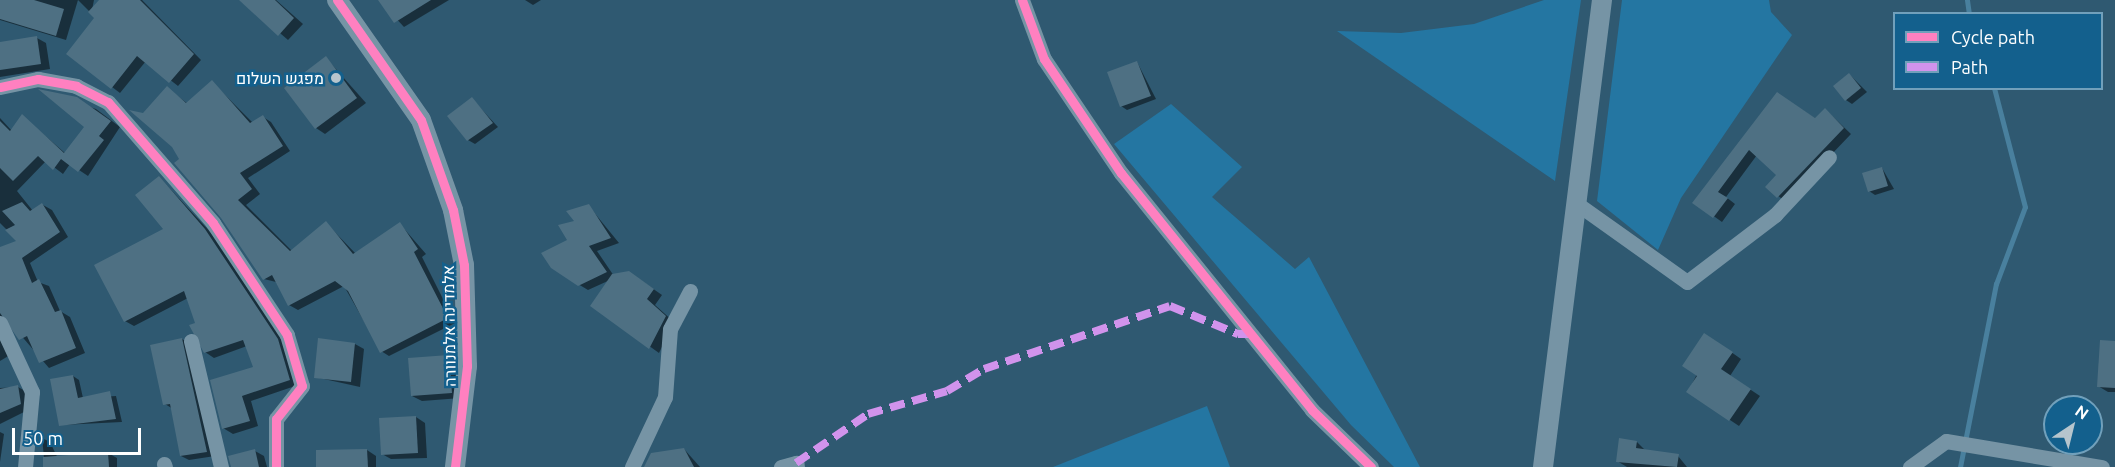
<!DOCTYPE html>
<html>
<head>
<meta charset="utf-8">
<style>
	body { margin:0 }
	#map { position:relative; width:2115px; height:467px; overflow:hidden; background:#2f5971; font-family:Ubuntu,Heebo,sans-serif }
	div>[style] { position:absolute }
	.green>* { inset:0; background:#2476a2 }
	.shadow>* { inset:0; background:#0007 }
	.stream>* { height:5px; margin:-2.5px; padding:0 2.5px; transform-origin:2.5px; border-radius:2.5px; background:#49809e }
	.building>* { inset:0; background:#4e7083 }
	.minor>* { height:15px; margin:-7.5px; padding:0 7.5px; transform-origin:7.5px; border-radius:7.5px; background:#7694a5 }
	.tertiary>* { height:20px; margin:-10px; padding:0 10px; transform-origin:10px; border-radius:10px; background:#7694a5 }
	.quiet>* { height:8px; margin-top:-4px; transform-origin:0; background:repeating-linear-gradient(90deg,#d193ec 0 15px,transparent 0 23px) }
	.cycleway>* { height:9px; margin:-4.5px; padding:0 4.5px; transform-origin:4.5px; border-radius:4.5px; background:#ff80c0 }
	.dots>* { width:16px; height:16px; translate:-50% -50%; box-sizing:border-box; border:3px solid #13608d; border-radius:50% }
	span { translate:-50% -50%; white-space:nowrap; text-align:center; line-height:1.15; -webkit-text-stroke:5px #13608d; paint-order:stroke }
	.poi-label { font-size:16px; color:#fff }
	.right { translate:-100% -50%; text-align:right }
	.street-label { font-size:16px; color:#fff }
	.legend { position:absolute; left:1893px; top:12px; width:210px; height:78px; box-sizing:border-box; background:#13608d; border:2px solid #71a0bb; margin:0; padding:8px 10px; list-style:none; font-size:18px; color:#fff }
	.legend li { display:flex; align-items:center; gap:12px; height:30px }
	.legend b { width:30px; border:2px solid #71a0bb }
	.north { position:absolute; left:2043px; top:395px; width:60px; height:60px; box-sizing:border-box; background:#13608d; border:2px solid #71a0bb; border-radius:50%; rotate:35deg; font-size:16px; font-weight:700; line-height:24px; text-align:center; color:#fff }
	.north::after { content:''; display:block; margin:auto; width:21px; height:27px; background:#b6c5cd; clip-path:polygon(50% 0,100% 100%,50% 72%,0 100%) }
	.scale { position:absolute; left:12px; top:428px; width:129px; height:27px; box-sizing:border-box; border:3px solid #fff; border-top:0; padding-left:8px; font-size:18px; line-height:21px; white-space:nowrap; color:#fff; -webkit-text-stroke:4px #13608d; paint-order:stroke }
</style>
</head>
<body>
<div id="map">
	<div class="green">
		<div style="clip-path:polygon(1544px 0,1581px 0,1555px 181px,1337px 31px,1401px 33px,1474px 24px)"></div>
		<div style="clip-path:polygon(1622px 0,1769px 0,1771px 12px,1792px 35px,1681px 198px,1658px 250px,1597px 201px)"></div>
		<div style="clip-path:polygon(1171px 104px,1242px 167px,1212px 197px,1295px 269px,1309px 257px,1420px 467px,1394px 467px,1351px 425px,1114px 144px)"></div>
		<div style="clip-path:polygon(1207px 406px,1230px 467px,1053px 467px)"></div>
	</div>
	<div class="shadow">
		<div style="clip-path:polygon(0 0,78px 0,66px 40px,0 20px)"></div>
		<div style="clip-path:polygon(78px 0,94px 0,92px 10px,101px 0,142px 0,201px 60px,178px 86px,146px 61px,120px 93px,68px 54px,96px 18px)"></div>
		<div style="clip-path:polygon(242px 0,276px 0,303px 24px,288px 40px)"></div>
		<div style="clip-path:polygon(379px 0,449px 0,404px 27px)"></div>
		<div style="clip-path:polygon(525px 0,541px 0,533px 5px)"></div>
		<div style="clip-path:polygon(37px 38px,46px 43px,50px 69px,0 77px,0 43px)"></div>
		<div style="clip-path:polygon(326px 58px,366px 103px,325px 134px,316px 128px)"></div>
		<div style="clip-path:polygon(1137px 62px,1156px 99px,1127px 110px,1121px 106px)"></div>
		<div style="clip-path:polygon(1850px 75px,1867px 92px,1852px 104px,1846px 100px)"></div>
		<div style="clip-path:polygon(212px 82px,253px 123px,263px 117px,271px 122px,290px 151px,248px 178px,260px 194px,246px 205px,292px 251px,326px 223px,356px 254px,400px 224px,426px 254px,422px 257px,455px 323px,389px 356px,381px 351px,344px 286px,298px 310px,289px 305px,276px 282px,264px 279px,173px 146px,144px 115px,167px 88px,188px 104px)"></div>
		<div style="clip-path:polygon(45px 93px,96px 109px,120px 127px,88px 176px,70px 164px,63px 174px,46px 161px,17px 191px,33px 211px,43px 205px,52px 210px,68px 237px,30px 263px,38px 282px,49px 286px,60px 311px,70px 317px,85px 353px,49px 368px,6px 318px,0 327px,0 249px,18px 241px,0 223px,0 118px,12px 131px,22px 116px,65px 153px,86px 127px)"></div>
		<div style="clip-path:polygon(1778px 94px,1816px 119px,1826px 110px,1851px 134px,1786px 202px,1767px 187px,1779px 174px,1757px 155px,1726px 197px,1735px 204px,1722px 222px,1694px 202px)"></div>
		<div style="clip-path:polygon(472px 99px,498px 127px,475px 144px,468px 140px)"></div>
		<div style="clip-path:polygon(1882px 168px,1894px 189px,1875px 195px,1869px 191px)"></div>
		<div style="clip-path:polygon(159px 177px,214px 236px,287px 346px,298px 385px,251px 401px,258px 426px,233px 434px,223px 428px,254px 368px,247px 346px,214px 358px,205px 352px,188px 298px,134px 326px,125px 321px,166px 229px)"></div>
		<div style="clip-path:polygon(588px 205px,619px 243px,597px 251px,614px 276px,639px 279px,662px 295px,655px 305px,674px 322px,659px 353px,592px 305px,610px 280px,588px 290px,578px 284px,569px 241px)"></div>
		<div style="clip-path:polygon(0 331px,10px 355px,0 361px)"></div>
		<div style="clip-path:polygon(182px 339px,190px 344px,215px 456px,189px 460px,181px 456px,173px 409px,165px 404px)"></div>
		<div style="clip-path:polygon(1714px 340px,1741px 359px,1730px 376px,1760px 396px,1739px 426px,1688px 392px)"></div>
		<div style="clip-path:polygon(2115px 342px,2115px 392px,2108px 392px,2098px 386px)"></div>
		<div style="clip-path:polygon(355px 344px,364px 349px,360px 387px,315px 377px)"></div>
		<div style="clip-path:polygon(449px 356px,458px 362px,461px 398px,422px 401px,412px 396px)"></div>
		<div style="clip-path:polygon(73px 376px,79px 380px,83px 398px,116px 396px,122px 422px,61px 425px)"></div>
		<div style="clip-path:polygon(18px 387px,27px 392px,30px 409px,0 424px,0 388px)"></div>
		<div style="clip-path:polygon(416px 417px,425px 423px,427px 458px,391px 459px,382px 454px)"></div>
		<div style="clip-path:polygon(0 432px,4px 434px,0 462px)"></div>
		<div style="clip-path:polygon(42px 438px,50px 442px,62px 467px,45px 467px)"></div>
		<div style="clip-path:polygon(1637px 442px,1646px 451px,1678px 456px,1687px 467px,1627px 467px,1617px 461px)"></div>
		<div style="clip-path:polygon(684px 449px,700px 467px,646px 467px)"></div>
		<div style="clip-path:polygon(367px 450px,376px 456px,376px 467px,318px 467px)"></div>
		<div style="clip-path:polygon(255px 451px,264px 456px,267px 467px,233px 467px)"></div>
		<div style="clip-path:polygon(108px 453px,117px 458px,117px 467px,69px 467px)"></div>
	</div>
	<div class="stream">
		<div style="left:1967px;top:0;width:14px;rotate:82deg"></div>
		<div style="left:1960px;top:467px;width:187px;rotate:-78.9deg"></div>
		<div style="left:1996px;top:284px;width:82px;rotate:-69.4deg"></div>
		<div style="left:2025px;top:207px;width:123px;rotate:-104.6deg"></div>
	</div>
	<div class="building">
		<div style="clip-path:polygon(0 0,34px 0,64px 9px,56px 36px,0 19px)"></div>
		<div style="clip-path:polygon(99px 0,140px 0,194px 54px,169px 83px,137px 56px,111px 89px,66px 54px,94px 18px,88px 12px)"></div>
		<div style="clip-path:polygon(239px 0,275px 0,294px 18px,278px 36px)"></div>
		<div style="clip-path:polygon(378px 0,431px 0,394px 23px)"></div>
		<div style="clip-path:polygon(37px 36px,41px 64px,0 70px,0 42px)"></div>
		<div style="clip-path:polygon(326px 56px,357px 98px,315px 129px,284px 88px)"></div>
		<div style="clip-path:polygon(1137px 61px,1151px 96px,1120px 107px,1107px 72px)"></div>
		<div style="clip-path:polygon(1849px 73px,1861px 88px,1845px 101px,1833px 86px)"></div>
		<div style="clip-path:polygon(212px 80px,250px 123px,263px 115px,283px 146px,240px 173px,252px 189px,238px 200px,290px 251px,326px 221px,353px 254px,400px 222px,418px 249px,414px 252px,448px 318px,380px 353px,348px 291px,335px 281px,288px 306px,272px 275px,263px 280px,221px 218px,174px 163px,179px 159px,172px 147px,129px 110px,143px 113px,167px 86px,186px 103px)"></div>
		<div style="clip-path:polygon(38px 89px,77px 97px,111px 121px,99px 136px,104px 140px,78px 172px,61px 159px,53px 170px,38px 156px,13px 181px,0 168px,0 121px,10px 131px,22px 114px,64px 153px,84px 127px)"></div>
		<div style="clip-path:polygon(1777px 92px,1815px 118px,1825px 108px,1844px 128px,1777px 198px,1765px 187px,1776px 175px,1749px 150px,1718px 192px,1728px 198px,1713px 218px,1692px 203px)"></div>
		<div style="clip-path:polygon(472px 97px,493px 123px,467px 141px,447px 116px)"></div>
		<div style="clip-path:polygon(1882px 167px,1888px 186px,1868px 192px,1862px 173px)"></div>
		<div style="clip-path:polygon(159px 176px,205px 229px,278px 339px,290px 380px,242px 396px,250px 421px,222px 429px,210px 380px,253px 367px,243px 340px,204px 353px,189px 325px,195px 323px,184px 291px,124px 322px,94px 265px,163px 229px,135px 195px)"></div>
		<div style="clip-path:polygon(22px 202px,30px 211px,42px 203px,60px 232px,22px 258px,32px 283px,39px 279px,55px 312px,61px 310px,76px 348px,39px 363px,27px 336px,19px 340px,0 313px,0 247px,16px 241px,5px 230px,15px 225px,2px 211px)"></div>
		<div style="clip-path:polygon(589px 204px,611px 238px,589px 246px,607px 272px,578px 286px,551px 268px,541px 253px,567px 240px,558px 225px,574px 221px,566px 211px)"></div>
		<div style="clip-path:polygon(629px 271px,654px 289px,647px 299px,666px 316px,649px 349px,590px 306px,612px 274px)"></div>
		<div style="clip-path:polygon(1704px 333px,1733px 352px,1721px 369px,1751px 389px,1729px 421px,1686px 392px,1697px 376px,1682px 366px)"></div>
		<div style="clip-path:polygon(182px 338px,207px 452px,180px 456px,170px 404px,163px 405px,150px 345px)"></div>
		<div style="clip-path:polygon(318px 338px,355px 343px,351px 382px,314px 378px)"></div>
		<div style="clip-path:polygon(2100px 340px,2115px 341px,2115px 388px,2097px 387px)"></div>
		<div style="clip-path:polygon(449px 355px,452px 393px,411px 396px,408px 358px)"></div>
		<div style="clip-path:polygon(73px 375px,78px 398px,110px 391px,116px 419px,59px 426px,50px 379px)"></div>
		<div style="clip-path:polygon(18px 385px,21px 404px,0 413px,0 389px)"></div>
		<div style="clip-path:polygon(416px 416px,418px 453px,381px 455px,379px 418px)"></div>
		<div style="clip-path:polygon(1619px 438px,1637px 441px,1636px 448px,1679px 454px,1677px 467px,1616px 462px)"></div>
		<div style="clip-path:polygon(684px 448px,694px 467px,644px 467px,651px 453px)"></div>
		<div style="clip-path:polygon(255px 449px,259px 467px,231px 467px,228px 456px)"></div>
		<div style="clip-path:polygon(367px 449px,368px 467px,316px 467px,316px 450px)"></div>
		<div style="clip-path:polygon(108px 452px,109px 467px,43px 467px,43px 457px)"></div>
	</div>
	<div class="minor">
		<div style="left:1022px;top:0;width:63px;rotate:69.6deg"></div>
		<div style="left:1044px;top:59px;width:138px;rotate:56deg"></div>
		<div style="left:1121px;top:173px;width:304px;rotate:51.1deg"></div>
		<div style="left:1312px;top:410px;width:82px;rotate:44deg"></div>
		<div style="left:0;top:87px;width:39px;rotate:-12deg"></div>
		<div style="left:38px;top:79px;width:39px;rotate:10deg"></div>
		<div style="left:76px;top:86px;width:36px;rotate:27deg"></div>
		<div style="left:108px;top:102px;width:160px;rotate:49deg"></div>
		<div style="left:213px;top:223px;width:134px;rotate:56.5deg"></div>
		<div style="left:287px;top:335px;width:53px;rotate:73.6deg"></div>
		<div style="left:302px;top:386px;width:42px;rotate:128.2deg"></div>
		<div style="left:276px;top:419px;width:48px;rotate:90deg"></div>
		<div style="left:1576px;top:203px;width:136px;rotate:35.4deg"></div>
		<div style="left:1687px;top:282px;width:111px;rotate:-37.3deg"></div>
		<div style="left:1775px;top:215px;width:79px;rotate:-47deg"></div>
		<div style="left:0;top:323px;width:76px;rotate:65.1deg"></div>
		<div style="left:32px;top:392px;width:75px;rotate:95.3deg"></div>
		<div style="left:191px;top:341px;width:130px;rotate:76.6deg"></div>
		<div style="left:164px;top:464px;width:3px;rotate:72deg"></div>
		<div style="left:632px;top:467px;width:77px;rotate:-64.8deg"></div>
		<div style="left:665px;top:397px;width:68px;rotate:-85.8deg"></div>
		<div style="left:670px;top:329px;width:43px;rotate:-62.2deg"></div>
		<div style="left:781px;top:467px;width:16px;rotate:-15deg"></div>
		<div style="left:796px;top:463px;width:4px;rotate:76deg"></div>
		<div style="left:1910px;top:467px;width:44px;rotate:-35.8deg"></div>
		<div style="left:1946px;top:441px;width:158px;rotate:9.5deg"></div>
	</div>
	<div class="tertiary">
		<div style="left:337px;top:0;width:146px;rotate:55deg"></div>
		<div style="left:421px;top:120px;width:96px;rotate:70.4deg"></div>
		<div style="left:453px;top:210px;width:56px;rotate:78.7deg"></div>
		<div style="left:464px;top:265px;width:101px;rotate:88.3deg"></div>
		<div style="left:467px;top:366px;width:102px;rotate:96.8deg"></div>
		<div style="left:1543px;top:467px;width:471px;rotate:-82.8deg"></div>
	</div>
	<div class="quiet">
		<div style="left:796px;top:463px;width:87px;rotate:-34.2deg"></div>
		<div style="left:868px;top:414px;width:82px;rotate:-16.2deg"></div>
		<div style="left:947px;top:391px;width:43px;rotate:-30.7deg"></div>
		<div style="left:984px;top:369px;width:196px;rotate:-18.7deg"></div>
		<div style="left:1170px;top:306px;width:74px;rotate:22.4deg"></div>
		<div style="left:1238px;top:334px;width:13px"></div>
	</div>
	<div class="cycleway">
		<div style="left:337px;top:0;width:146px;rotate:55deg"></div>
		<div style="left:421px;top:120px;width:96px;rotate:70.4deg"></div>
		<div style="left:453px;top:210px;width:56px;rotate:78.7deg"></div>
		<div style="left:464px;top:265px;width:101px;rotate:88.3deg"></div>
		<div style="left:467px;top:366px;width:102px;rotate:96.8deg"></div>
		<div style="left:1022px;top:0;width:63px;rotate:69.6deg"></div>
		<div style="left:1044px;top:59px;width:138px;rotate:56deg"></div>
		<div style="left:1121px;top:173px;width:304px;rotate:51.1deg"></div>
		<div style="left:1312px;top:410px;width:82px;rotate:44deg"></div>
		<div style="left:0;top:87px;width:39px;rotate:-12deg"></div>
		<div style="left:38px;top:79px;width:39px;rotate:10deg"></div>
		<div style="left:76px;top:86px;width:36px;rotate:27deg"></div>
		<div style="left:108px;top:102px;width:160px;rotate:49deg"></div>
		<div style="left:213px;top:223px;width:134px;rotate:56.5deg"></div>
		<div style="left:287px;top:335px;width:53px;rotate:73.6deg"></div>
		<div style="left:302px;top:386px;width:42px;rotate:128.2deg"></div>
		<div style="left:276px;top:419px;width:48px;rotate:90deg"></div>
	</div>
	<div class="dots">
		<div style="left:336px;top:78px;background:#b6c5cd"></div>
	</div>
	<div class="poi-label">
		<span class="right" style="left:324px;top:78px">מפגש השלום</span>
	</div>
	<div class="street-label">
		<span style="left:449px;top:326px;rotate:-91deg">אלמדינה אלמנוורה</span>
	</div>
	<ul class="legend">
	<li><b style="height:8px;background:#ff80c0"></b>Cycle path</li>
	<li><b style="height:8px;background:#d193ec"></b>Path</li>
	</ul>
	<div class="north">N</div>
	<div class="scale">50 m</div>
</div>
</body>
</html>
